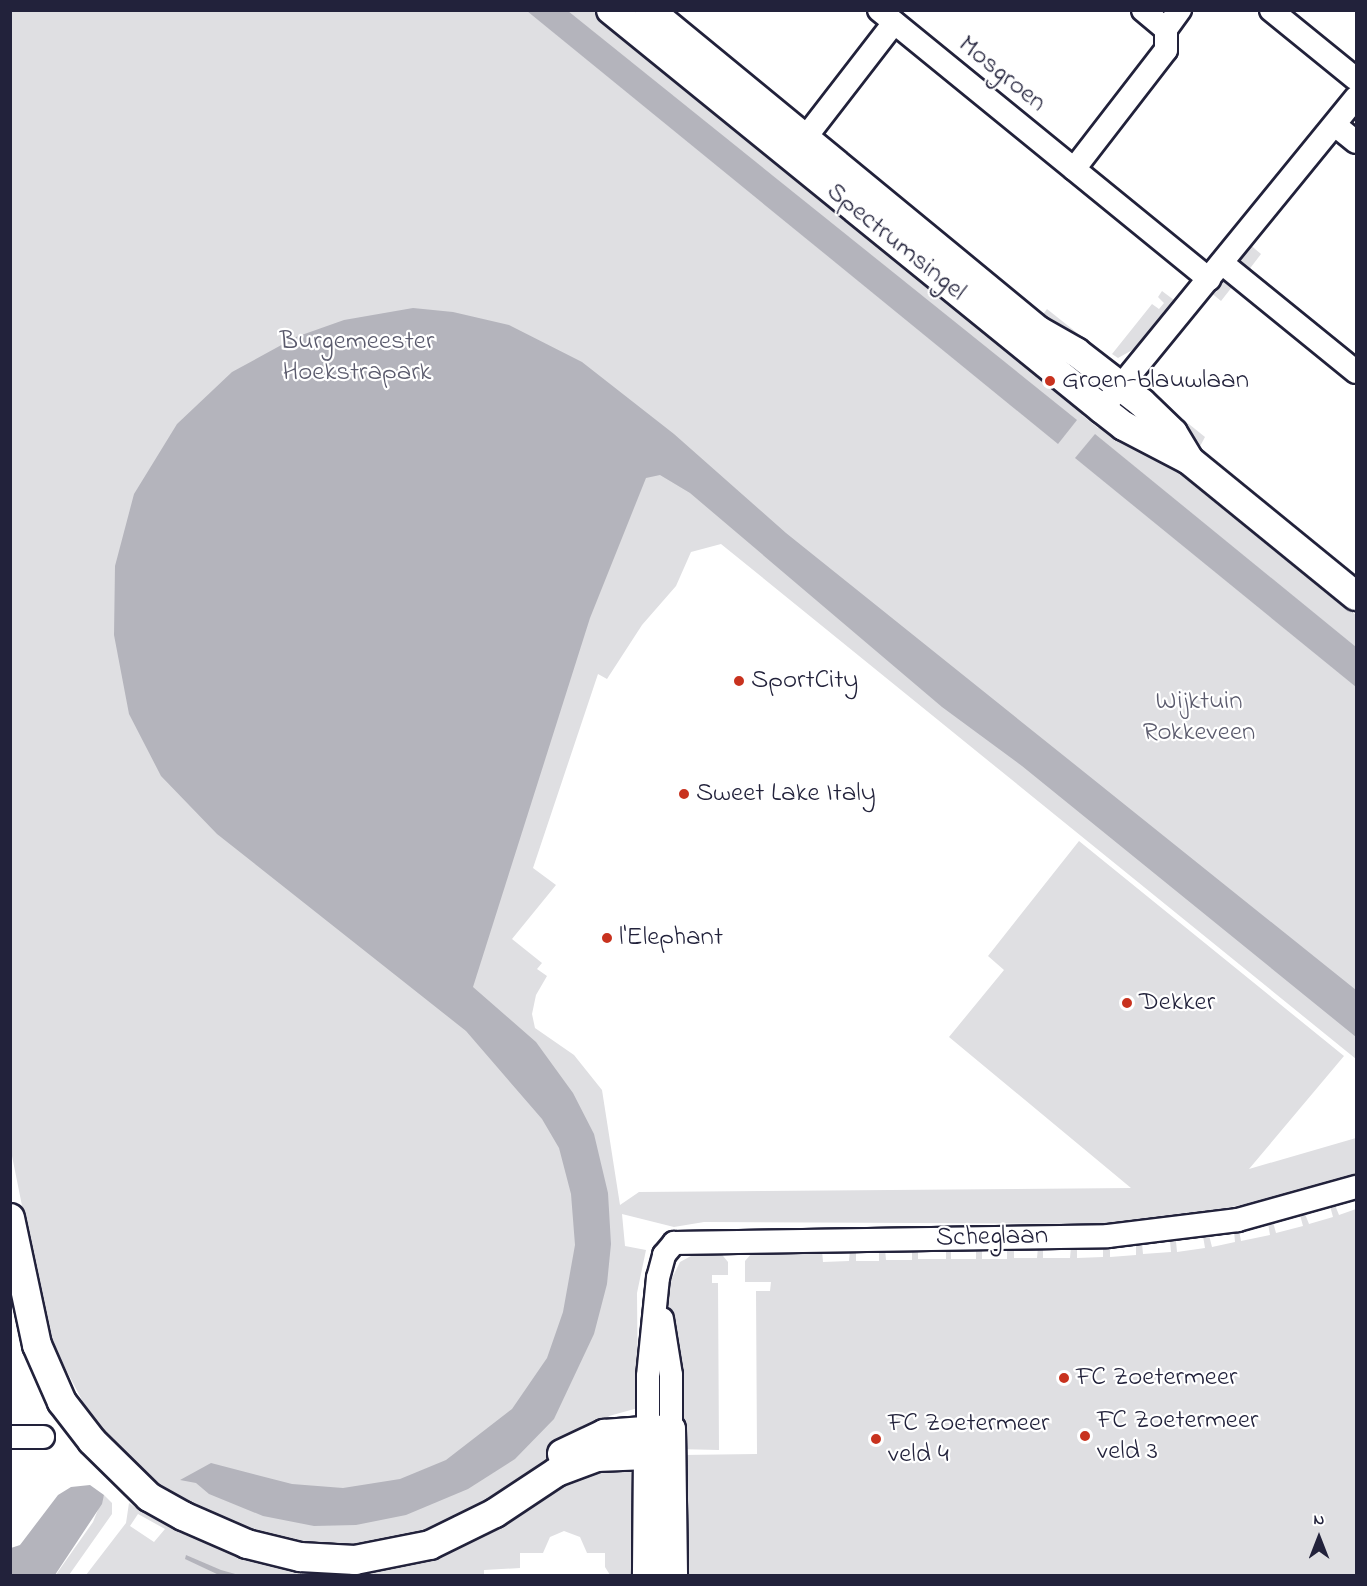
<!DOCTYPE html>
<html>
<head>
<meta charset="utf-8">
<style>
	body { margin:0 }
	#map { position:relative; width:1367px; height:1586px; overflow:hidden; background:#fff; font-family:"Indie Flower",sans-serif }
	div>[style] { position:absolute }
	.green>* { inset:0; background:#dfdfe2 }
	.water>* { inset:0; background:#b4b4bc }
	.roads { filter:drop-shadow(2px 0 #22223b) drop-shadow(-2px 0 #22223b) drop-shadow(0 2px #22223b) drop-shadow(0 -2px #22223b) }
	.minor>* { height:22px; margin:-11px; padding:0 11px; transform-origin:11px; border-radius:11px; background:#fff }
	.tertiary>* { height:28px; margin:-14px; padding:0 14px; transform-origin:14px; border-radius:14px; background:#fff }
	.dots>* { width:16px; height:16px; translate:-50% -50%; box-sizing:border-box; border:3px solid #fff; border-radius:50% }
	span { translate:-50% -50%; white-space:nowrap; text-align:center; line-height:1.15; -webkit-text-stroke:4.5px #fff; paint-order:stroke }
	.street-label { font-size:27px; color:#22223b }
	.park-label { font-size:27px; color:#5b5b6d }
	.poi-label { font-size:27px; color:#22223b }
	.left { translate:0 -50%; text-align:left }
	.frame { position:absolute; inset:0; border:12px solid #22223b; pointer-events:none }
	.north { position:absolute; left:1289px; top:1508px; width:60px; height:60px; -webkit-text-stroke:4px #fff; paint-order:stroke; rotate:0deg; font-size:16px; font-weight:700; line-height:24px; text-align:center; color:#22223b }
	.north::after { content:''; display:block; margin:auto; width:21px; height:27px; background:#22223b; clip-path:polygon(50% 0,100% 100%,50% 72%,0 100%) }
</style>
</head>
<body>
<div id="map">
	<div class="green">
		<div style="clip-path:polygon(evenodd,10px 11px,596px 11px,1084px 411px,1082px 415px,1098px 428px,1102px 424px,1132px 448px,1180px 470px,1356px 615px,1356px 1059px,721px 544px,691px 552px,676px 586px,642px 625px,607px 679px,598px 674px,533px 868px,556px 885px,512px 939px,542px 963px,537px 969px,547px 976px,536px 995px,532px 1014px,535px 1028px,574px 1055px,602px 1090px,620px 1205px,639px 1192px,1131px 1188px,949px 1037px,1004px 970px,988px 956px,1079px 841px,1344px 1056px,1249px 1169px,1356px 1138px,1356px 1173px,1255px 1202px,1187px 1216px,1096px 1224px,704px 1222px,674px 1227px,622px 1214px,625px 1246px,646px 1250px,637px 1293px,638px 1408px,609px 1416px,564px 1478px,579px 1470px,626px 1469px,637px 1476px,637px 1575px,610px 1575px,605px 1567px,605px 1553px,587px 1553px,580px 1537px,564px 1531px,550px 1537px,543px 1553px,520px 1553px,520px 1568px,484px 1570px,484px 1575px,86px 1575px,126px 1523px,129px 1503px,138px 1509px,136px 1485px,97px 1429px,48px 1335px,11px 1151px,10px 11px,138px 1514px,165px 1529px,154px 1542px,130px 1526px,138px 1514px)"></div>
		<div style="clip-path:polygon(1248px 243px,1261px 254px,1248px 271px,1236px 261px)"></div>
		<div style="clip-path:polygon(1220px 278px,1232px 287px,1221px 301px,1209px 291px)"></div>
		<div style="clip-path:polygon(1162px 291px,1174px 300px,1136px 348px,1118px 358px,1112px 354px,1152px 304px,1159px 309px,1164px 303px,1158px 297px)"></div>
		<div style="clip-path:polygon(1047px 309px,1101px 352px,1098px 357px,1039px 320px)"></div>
		<div style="clip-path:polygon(1154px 396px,1205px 437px,1198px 450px)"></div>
		<div style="clip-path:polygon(1335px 1205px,1339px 1215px,1356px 1209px,1356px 1575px,683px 1575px,688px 1559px,688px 1467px,682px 1466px,682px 1455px,757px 1454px,756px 1291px,770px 1291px,771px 1282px,745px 1282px,745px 1261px,752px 1253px,822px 1250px,823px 1262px,849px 1261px,850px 1249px,856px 1249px,856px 1261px,879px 1261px,879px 1249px,885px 1249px,886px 1260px,912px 1260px,912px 1248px,918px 1248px,918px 1259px,946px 1259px,946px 1249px,951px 1248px,951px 1259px,976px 1259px,976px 1248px,982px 1248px,982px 1259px,1007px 1259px,1007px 1248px,1014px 1248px,1014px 1258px,1037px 1258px,1038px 1247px,1043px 1247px,1043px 1258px,1070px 1258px,1071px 1247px,1077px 1247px,1077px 1258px,1103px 1257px,1103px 1246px,1110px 1246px,1110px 1257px,1136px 1255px,1136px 1244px,1142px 1243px,1143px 1254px,1171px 1252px,1170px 1241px,1176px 1241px,1177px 1252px,1205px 1248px,1203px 1236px,1209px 1235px,1212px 1247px,1235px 1242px,1234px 1231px,1239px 1230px,1241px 1241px,1270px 1235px,1268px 1223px,1273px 1222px,1276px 1233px,1303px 1226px,1300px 1215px,1305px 1214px,1309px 1224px,1333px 1217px,1330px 1206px)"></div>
		<div style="clip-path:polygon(700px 1251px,719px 1251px,728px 1262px,728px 1275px,712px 1275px,712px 1283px,718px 1283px,719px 1450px,676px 1449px,667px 1288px,680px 1262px)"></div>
		<div style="clip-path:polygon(104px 1495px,112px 1503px,112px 1514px,69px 1575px,55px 1576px,93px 1522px)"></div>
	</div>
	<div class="water">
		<div style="clip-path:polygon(527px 11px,568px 11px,1077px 420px,1058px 444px)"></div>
		<div style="clip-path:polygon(413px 308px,453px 312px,509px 325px,582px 362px,674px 434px,786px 533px,1356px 990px,1356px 1037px,1022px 766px,942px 707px,690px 493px,660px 475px,646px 478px,590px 618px,473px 987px,536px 1042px,573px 1093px,594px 1134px,608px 1193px,611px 1244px,607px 1284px,594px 1334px,554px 1419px,515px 1459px,468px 1489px,406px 1515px,356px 1525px,314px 1526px,263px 1516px,209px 1494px,196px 1483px,180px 1480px,211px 1463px,292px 1484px,343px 1488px,400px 1479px,446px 1460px,512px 1409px,547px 1358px,563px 1312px,575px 1245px,571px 1194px,559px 1148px,542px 1119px,466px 1031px,217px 834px,161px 776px,129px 714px,114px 635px,115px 566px,134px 494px,177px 424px,232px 372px,296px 337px,344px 320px)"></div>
		<div style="clip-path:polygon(1095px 434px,1356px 647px,1356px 687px,1075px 458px)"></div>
		<div style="clip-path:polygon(90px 1485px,104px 1495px,102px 1504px,55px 1575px,11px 1575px,11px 1548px,20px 1545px,58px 1495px,71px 1487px)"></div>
		<div style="clip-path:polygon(186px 1555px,221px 1570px,239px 1575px,219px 1575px,185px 1559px)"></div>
	</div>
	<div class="roads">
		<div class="minor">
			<div style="left:879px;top:10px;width:426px;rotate:39.2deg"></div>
			<div style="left:1143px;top:10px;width:30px;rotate:40deg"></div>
			<div style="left:1271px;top:10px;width:109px;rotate:39.1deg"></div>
			<div style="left:1335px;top:125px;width:27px;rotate:39deg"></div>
			<div style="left:795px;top:151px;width:162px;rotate:-52.3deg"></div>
			<div style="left:1074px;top:169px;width:150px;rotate:-52.3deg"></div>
			<div style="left:1166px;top:50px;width:21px;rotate:-90deg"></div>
			<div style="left:1166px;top:29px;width:24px;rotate:-54deg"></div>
			<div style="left:1222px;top:263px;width:173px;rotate:39.1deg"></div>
			<div style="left:1102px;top:409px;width:402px;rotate:-50.8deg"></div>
			<div style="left:662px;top:1319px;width:57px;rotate:80.9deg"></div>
			<div style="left:671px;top:1375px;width:54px;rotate:90deg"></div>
			<div style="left:10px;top:1437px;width:33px"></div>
			<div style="left:648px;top:1445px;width:69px;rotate:-90deg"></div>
			<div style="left:648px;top:1376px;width:99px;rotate:-84.2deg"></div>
			<div style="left:658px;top:1278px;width:24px;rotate:-75deg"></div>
			<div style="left:664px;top:1255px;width:16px;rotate:-50deg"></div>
			<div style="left:674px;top:1243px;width:434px;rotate:-0.9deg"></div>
			<div style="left:1108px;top:1236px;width:131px;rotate:-7deg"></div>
			<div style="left:1238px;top:1220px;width:123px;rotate:-15.6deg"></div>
		</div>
		<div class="tertiary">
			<div style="left:611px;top:10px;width:633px;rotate:39.1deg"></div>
			<div style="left:1102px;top:409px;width:28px;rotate:38deg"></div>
			<div style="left:1124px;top:426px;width:73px;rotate:27.6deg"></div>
			<div style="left:1189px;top:460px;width:215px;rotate:39.2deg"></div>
			<div style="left:649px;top:10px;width:505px;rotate:39.46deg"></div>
			<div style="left:1039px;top:331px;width:43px;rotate:29.6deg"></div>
			<div style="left:1076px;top:352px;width:83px;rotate:37.7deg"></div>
			<div style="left:1142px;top:403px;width:43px;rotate:44.1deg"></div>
			<div style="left:1173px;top:433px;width:31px;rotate:59deg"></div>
			<div style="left:10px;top:1218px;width:130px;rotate:78deg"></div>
			<div style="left:37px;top:1345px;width:62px;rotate:66.3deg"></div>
			<div style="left:62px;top:1402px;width:49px;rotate:52.4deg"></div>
			<div style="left:92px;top:1441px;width:80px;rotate:44.5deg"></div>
			<div style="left:149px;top:1497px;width:39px;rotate:29deg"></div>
			<div style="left:183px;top:1516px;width:70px;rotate:23.6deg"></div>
			<div style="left:247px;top:1544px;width:55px;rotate:13.8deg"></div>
			<div style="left:300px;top:1557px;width:55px;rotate:3.1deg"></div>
			<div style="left:355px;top:1560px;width:76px;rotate:-11.3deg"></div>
			<div style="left:430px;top:1545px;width:72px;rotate:-26.2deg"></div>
			<div style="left:495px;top:1513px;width:74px;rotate:-33.5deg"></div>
			<div style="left:557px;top:1472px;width:43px;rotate:-20.6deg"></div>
			<div style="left:597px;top:1457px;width:51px;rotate:-2.2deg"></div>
			<div style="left:648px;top:1455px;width:121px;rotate:90.5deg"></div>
			<div style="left:562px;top:1454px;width:47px;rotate:-25.5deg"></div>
			<div style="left:604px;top:1434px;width:67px;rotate:-4.3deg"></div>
			<div style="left:671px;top:1429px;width:147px;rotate:89.2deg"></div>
		</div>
	</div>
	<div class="dots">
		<div style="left:1050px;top:381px;background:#c8321e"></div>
		<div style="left:739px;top:681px;background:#c8321e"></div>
		<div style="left:684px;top:794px;background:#c8321e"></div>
		<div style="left:607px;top:938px;background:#c8321e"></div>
		<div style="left:1127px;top:1003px;background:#c8321e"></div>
		<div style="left:1064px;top:1378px;background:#c8321e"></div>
		<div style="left:1085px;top:1436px;background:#c8321e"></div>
		<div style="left:876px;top:1439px;background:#c8321e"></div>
	</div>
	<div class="street-label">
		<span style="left:1002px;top:74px;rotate:39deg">Mosgroen</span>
		<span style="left:896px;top:242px;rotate:39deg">Spectrumsingel</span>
		<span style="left:992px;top:1237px;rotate:-1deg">Scheglaan</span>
	</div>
	<div class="park-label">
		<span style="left:357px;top:357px">Burgemeester<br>Hoekstrapark</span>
		<span style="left:1199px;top:717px">Wijktuin<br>Rokkeveen</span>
	</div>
	<div class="poi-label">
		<span class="left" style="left:1062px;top:381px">Groen-blauwlaan</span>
		<span class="left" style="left:751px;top:681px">SportCity</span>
		<span class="left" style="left:696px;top:794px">Sweet Lake Italy</span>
		<span class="left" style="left:619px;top:938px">l'Elephant</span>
		<span class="left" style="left:1139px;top:1003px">Dekker</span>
		<span class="left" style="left:1076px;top:1378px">FC Zoetermeer</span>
		<span class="left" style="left:1097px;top:1436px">FC Zoetermeer<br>veld 3</span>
		<span class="left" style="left:888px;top:1439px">FC Zoetermeer<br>veld 4</span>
	</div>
	<div class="frame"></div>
	<div class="north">N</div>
</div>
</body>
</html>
